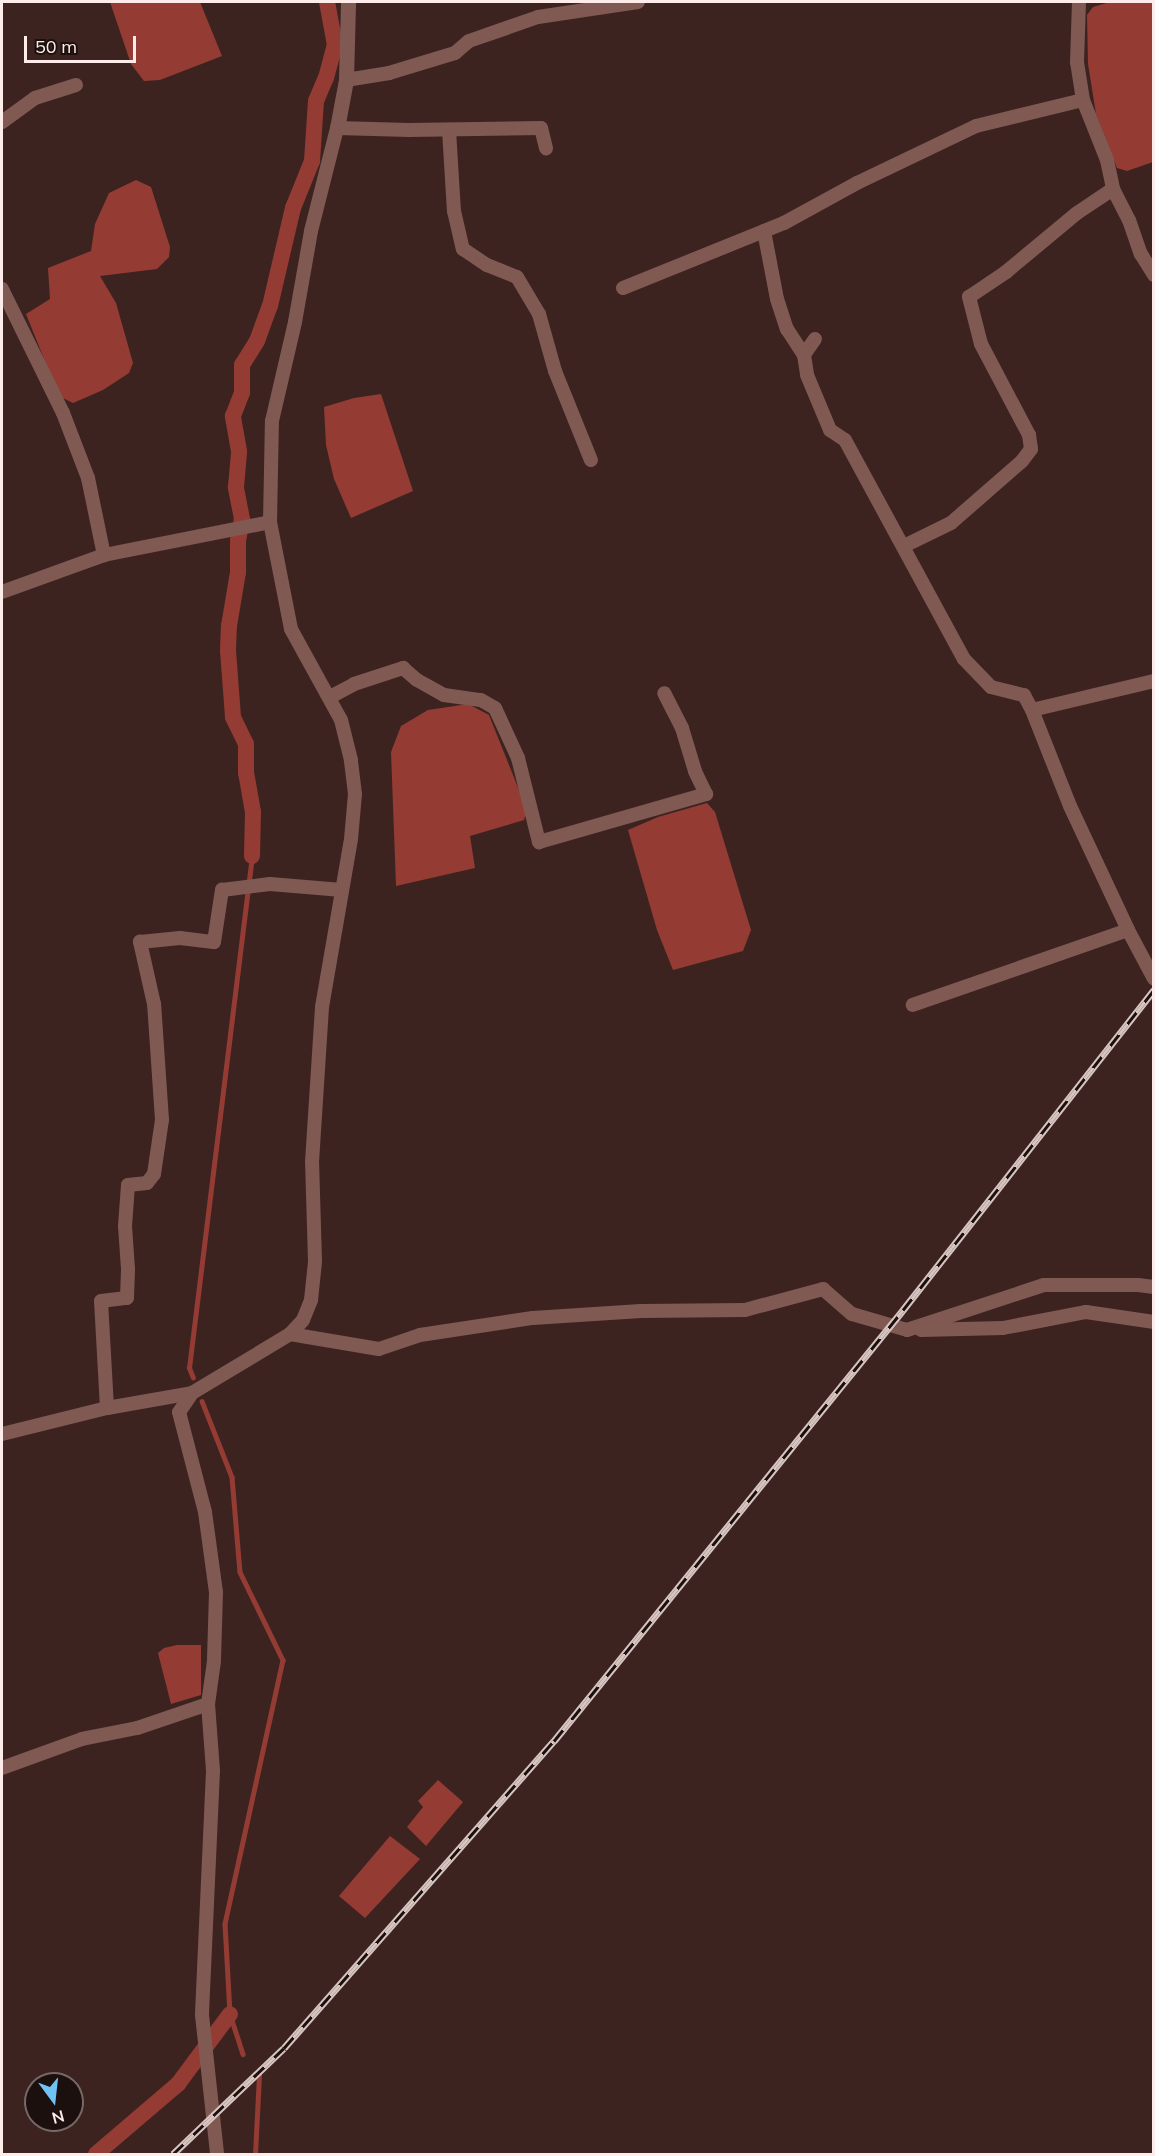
<!DOCTYPE html>
<html>
<head>
<meta charset="utf-8">
<style>
	body { margin:0 }
	#map { position:relative; width:1155px; height:2156px; overflow:hidden; background:#3c2320; font-family:Mulish,sans-serif }
	div>[style] { position:absolute }
	.water>* { inset:0; background:#943c34 }
	.stream>* { height:4.5px; margin:-2.25px; padding:0 2.25px; transform-origin:2.25px; border-radius:2.25px; background:#943c34 }
	.canal>* { height:16px; margin:-8px; padding:0 8px; transform-origin:8px; border-radius:8px; background:#943c34 }
	.minor>* { height:14px; margin:-7px; padding:0 7px; transform-origin:7px; border-radius:7px; background:#815953 }
	.tertiary>* { height:15px; margin:-7.5px; padding:0 7.5px; transform-origin:7.5px; border-radius:7.5px; background:#815953 }
	.rail>* { height:7px; margin-top:-3.5px; transform-origin:0; background:repeating-linear-gradient(90deg,#1b100e 0 14px,#d7c5c2 0 28px); box-sizing:border-box; border-block:2px solid #d7c5c2 }
	span { translate:-50% -50%; white-space:nowrap; text-align:center; line-height:1.15; -webkit-text-stroke:4.5px #1b100e; paint-order:stroke }
	.frame { position:absolute; inset:0; border:3px solid #fdece9; pointer-events:none }
	.north { position:absolute; left:24px; top:2072px; width:60px; height:60px; box-sizing:border-box; background:#1b100e; border:2px solid #756866; border-radius:50%; rotate:165deg; font-size:16px; font-weight:700; line-height:24px; text-align:center; color:#fdece9 }
	.north::after { content:''; display:block; margin:auto; width:21px; height:27px; background:#70c2f4; clip-path:polygon(50% 0,100% 100%,50% 72%,0 100%) }
	.scale { position:absolute; left:24px; top:36px; width:112px; height:27px; box-sizing:border-box; border:3px solid #fdece9; border-top:0; padding-left:8px; font-size:18px; line-height:21px; white-space:nowrap; color:#fdece9; -webkit-text-stroke:4px #1b100e; paint-order:stroke }
</style>
</head>
<body>
<div id="map">
	<div class="water">
		<div style="clip-path:polygon(110px 2px,200px 2px,222px 56px,160px 80px,144px 81px,131px 64px)"></div>
		<div style="clip-path:polygon(1110px 2px,1153px 2px,1153px 162px,1127px 171px,1117px 168px,1096px 114px,1088px 64px,1087px 15px,1093px 7px)"></div>
		<div style="clip-path:polygon(136px 180px,151px 187px,170px 247px,169px 257px,157px 269px,100px 276px,116px 303px,133px 363px,129px 373px,103px 390px,73px 403px,59px 396px,26px 314px,50px 299px,48px 268px,91px 251px,95px 224px,109px 193px)"></div>
		<div style="clip-path:polygon(381px 394px,413px 491px,351px 518px,334px 479px,326px 445px,324px 407px,354px 398px)"></div>
		<div style="clip-path:polygon(468px 704px,489px 715px,523px 800px,526px 813px,524px 820px,470px 836px,475px 868px,396px 886px,391px 752px,401px 726px,428px 710px)"></div>
		<div style="clip-path:polygon(707px 803px,715px 812px,751px 930px,743px 951px,673px 970px,657px 930px,628px 830px,658px 817px)"></div>
		<div style="clip-path:polygon(177px 1645px,201px 1645px,201px 1695px,171px 1704px,158px 1653px,164px 1648px)"></div>
		<div style="clip-path:polygon(438px 1780px,463px 1802px,426px 1846px,407px 1827px,423px 1807px,418px 1801px)"></div>
		<div style="clip-path:polygon(390px 1836px,420px 1859px,365px 1918px,339px 1896px)"></div>
	</div>
	<div class="stream">
		<div style="left:193px;top:1378px;width:11px;rotate:-112deg"></div>
		<div style="left:189px;top:1368px;width:516px;rotate:-82.99deg"></div>
		<div style="left:202px;top:1401px;width:82px;rotate:68.5deg"></div>
		<div style="left:232px;top:1477px;width:95px;rotate:85.2deg"></div>
		<div style="left:240px;top:1572px;width:98px;rotate:64deg"></div>
		<div style="left:283px;top:1660px;width:270px;rotate:102.4deg"></div>
		<div style="left:225px;top:1924px;width:90px;rotate:86.8deg"></div>
		<div style="left:230px;top:2014px;width:42px;rotate:72deg"></div>
		<div style="left:255px;top:2154px;width:80px;rotate:-87.1deg"></div>
	</div>
	<div class="canal">
		<div style="left:252px;top:856px;width:44px;rotate:-88.7deg"></div>
		<div style="left:253px;top:812px;width:40px;rotate:-100deg"></div>
		<div style="left:246px;top:773px;width:29px;rotate:-90deg"></div>
		<div style="left:246px;top:744px;width:30px;rotate:-116deg"></div>
		<div style="left:233px;top:717px;width:66px;rotate:-94.3deg"></div>
		<div style="left:228px;top:651px;width:25px;rotate:-88deg"></div>
		<div style="left:229px;top:626px;width:55px;rotate:-80.5deg"></div>
		<div style="left:238px;top:572px;width:31px;rotate:-90deg"></div>
		<div style="left:238px;top:541px;width:22px;rotate:-80deg"></div>
		<div style="left:242px;top:519px;width:33px;rotate:-101deg"></div>
		<div style="left:236px;top:487px;width:36px;rotate:-85deg"></div>
		<div style="left:239px;top:451px;width:36px;rotate:-100deg"></div>
		<div style="left:233px;top:416px;width:25px;rotate:-69deg"></div>
		<div style="left:242px;top:393px;width:28px;rotate:-90deg"></div>
		<div style="left:242px;top:365px;width:28px;rotate:-58deg"></div>
		<div style="left:257px;top:341px;width:37px;rotate:-70deg"></div>
		<div style="left:270px;top:306px;width:101px;rotate:-76.8deg"></div>
		<div style="left:293px;top:208px;width:51px;rotate:-68deg"></div>
		<div style="left:312px;top:161px;width:60px;rotate:-86.2deg"></div>
		<div style="left:316px;top:101px;width:25px;rotate:-67deg"></div>
		<div style="left:326px;top:78px;width:34px;rotate:-75deg"></div>
		<div style="left:335px;top:45px;width:44px;rotate:-100.5deg"></div>
		<div style="left:96px;top:2154px;width:108px;rotate:-40.5deg"></div>
		<div style="left:178px;top:2084px;width:87px;rotate:-53.4deg"></div>
	</div>
	<div class="minor">
		<div style="left:1079px;top:2px;width:60px;rotate:91.9deg"></div>
		<div style="left:1077px;top:62px;width:38px;rotate:81deg"></div>
		<div style="left:1083px;top:100px;width:65px;rotate:68.2deg"></div>
		<div style="left:1107px;top:160px;width:30px;rotate:78deg"></div>
		<div style="left:1113px;top:189px;width:35px;rotate:63deg"></div>
		<div style="left:1129px;top:220px;width:36px;rotate:71deg"></div>
		<div style="left:1141px;top:254px;width:25px;rotate:58deg"></div>
		<div style="left:346px;top:80px;width:44px;rotate:-9.2deg"></div>
		<div style="left:389px;top:73px;width:69px;rotate:-16.9deg"></div>
		<div style="left:455px;top:53px;width:18px;rotate:-41deg"></div>
		<div style="left:469px;top:41px;width:73px;rotate:-19.2deg"></div>
		<div style="left:538px;top:17px;width:101px;rotate:-8.5deg"></div>
		<div style="left:2px;top:122px;width:41px;rotate:-36deg"></div>
		<div style="left:35px;top:98px;width:43px;rotate:-17.6deg"></div>
		<div style="left:449px;top:130px;width:81px;rotate:86.5deg"></div>
		<div style="left:454px;top:211px;width:39px;rotate:77deg"></div>
		<div style="left:463px;top:249px;width:29px;rotate:34deg"></div>
		<div style="left:487px;top:265px;width:32px;rotate:22deg"></div>
		<div style="left:517px;top:277px;width:43px;rotate:59.3deg"></div>
		<div style="left:539px;top:314px;width:59px;rotate:74.3deg"></div>
		<div style="left:555px;top:371px;width:96px;rotate:68deg"></div>
		<div style="left:764px;top:231px;width:69px;rotate:79.2deg"></div>
		<div style="left:777px;top:299px;width:32px;rotate:72deg"></div>
		<div style="left:787px;top:329px;width:31px;rotate:57deg"></div>
		<div style="left:623px;top:288px;width:174px;rotate:-22deg"></div>
		<div style="left:784px;top:223px;width:83px;rotate:-28.7deg"></div>
		<div style="left:857px;top:183px;width:132px;rotate:-25.6deg"></div>
		<div style="left:976px;top:126px;width:110px;rotate:-13.7deg"></div>
		<div style="left:2px;top:289px;width:138px;rotate:63.8deg"></div>
		<div style="left:63px;top:413px;width:70px;rotate:69deg"></div>
		<div style="left:88px;top:478px;width:79px;rotate:78.3deg"></div>
		<div style="left:815px;top:339px;width:19px;rotate:125deg"></div>
		<div style="left:804px;top:355px;width:20px;rotate:81deg"></div>
		<div style="left:807px;top:375px;width:60px;rotate:67.3deg"></div>
		<div style="left:830px;top:430px;width:18px;rotate:34deg"></div>
		<div style="left:845px;top:440px;width:249px;rotate:61.5deg"></div>
		<div style="left:964px;top:659px;width:39px;rotate:46deg"></div>
		<div style="left:991px;top:687px;width:34px;rotate:14deg"></div>
		<div style="left:1024px;top:695px;width:17px;rotate:62deg"></div>
		<div style="left:1032px;top:710px;width:103px;rotate:68.4deg"></div>
		<div style="left:1070px;top:806px;width:137px;rotate:64.9deg"></div>
		<div style="left:1128px;top:930px;width:228px;rotate:160.8deg"></div>
		<div style="left:904px;top:546px;width:52px;rotate:-26.1deg"></div>
		<div style="left:951px;top:523px;width:94px;rotate:-41.1deg"></div>
		<div style="left:1022px;top:461px;width:15px;rotate:-53deg"></div>
		<div style="left:1031px;top:449px;width:14px;rotate:-98deg"></div>
		<div style="left:1029px;top:435px;width:103px;rotate:-117.8deg"></div>
		<div style="left:981px;top:344px;width:49px;rotate:-104.3deg"></div>
		<div style="left:969px;top:297px;width:45px;rotate:-34deg"></div>
		<div style="left:1006px;top:272px;width:92px;rotate:-39.7deg"></div>
		<div style="left:1077px;top:213px;width:43px;rotate:-33.7deg"></div>
		<div style="left:2px;top:592px;width:109px;rotate:-19.9deg"></div>
		<div style="left:104px;top:555px;width:169px;rotate:-11.2deg"></div>
		<div style="left:330px;top:697px;width:27px;rotate:-28deg"></div>
		<div style="left:354px;top:684px;width:52px;rotate:-18.1deg"></div>
		<div style="left:403px;top:668px;width:18px;rotate:41deg"></div>
		<div style="left:417px;top:680px;width:31px;rotate:29deg"></div>
		<div style="left:444px;top:695px;width:37px;rotate:8deg"></div>
		<div style="left:481px;top:700px;width:16px;rotate:30deg"></div>
		<div style="left:495px;top:708px;width:55px;rotate:65.3deg"></div>
		<div style="left:518px;top:758px;width:87px;rotate:76deg"></div>
		<div style="left:539px;top:842px;width:174px;rotate:-16deg"></div>
		<div style="left:706px;top:794px;width:25px;rotate:-116deg"></div>
		<div style="left:695px;top:771px;width:45px;rotate:-106.8deg"></div>
		<div style="left:682px;top:728px;width:39px;rotate:-117deg"></div>
		<div style="left:1032px;top:710px;width:125px;rotate:-13.4deg"></div>
		<div style="left:1128px;top:930px;width:55px;rotate:62deg"></div>
		<div style="left:921px;top:1330px;width:82px;rotate:-1.4deg"></div>
		<div style="left:1003px;top:1328px;width:85px;rotate:-10.9deg"></div>
		<div style="left:1086px;top:1312px;width:69px;rotate:8.4deg"></div>
		<div style="left:290px;top:1334px;width:90px;rotate:9.6deg"></div>
		<div style="left:379px;top:1349px;width:43px;rotate:-18.9deg"></div>
		<div style="left:420px;top:1335px;width:114px;rotate:-8.6deg"></div>
		<div style="left:533px;top:1318px;width:108px;rotate:-3.7deg"></div>
		<div style="left:641px;top:1311px;width:104px;rotate:-0.6deg"></div>
		<div style="left:745px;top:1310px;width:81px;rotate:-15.1deg"></div>
		<div style="left:823px;top:1289px;width:38px;rotate:41deg"></div>
		<div style="left:852px;top:1314px;width:57px;rotate:16.2deg"></div>
		<div style="left:907px;top:1330px;width:144px;rotate:-18.2deg"></div>
		<div style="left:1044px;top:1285px;width:94px"></div>
		<div style="left:1138px;top:1285px;width:16px;rotate:7deg"></div>
		<div style="left:192px;top:1393px;width:114px;rotate:-31deg"></div>
		<div style="left:290px;top:1334px;width:19px;rotate:-47deg"></div>
		<div style="left:303px;top:1320px;width:22px;rotate:-68deg"></div>
		<div style="left:311px;top:1300px;width:39px;rotate:-84deg"></div>
		<div style="left:315px;top:1261px;width:99px;rotate:-91.7deg"></div>
		<div style="left:312px;top:1162px;width:155px;rotate:-86.3deg"></div>
		<div style="left:322px;top:1007px;width:170px;rotate:-80.2deg"></div>
		<div style="left:351px;top:839px;width:45px;rotate:-84.9deg"></div>
		<div style="left:355px;top:794px;width:34px;rotate:-97deg"></div>
		<div style="left:351px;top:760px;width:41px;rotate:-104deg"></div>
		<div style="left:341px;top:720px;width:104px;rotate:-118.8deg"></div>
		<div style="left:291px;top:629px;width:109px;rotate:-101.1deg"></div>
		<div style="left:270px;top:522px;width:101px;rotate:-88.9deg"></div>
		<div style="left:272px;top:421px;width:102px;rotate:-76.9deg"></div>
		<div style="left:295px;top:322px;width:92px;rotate:-80deg"></div>
		<div style="left:311px;top:231px;width:106px;rotate:-75.8deg"></div>
		<div style="left:337px;top:128px;width:72px;rotate:1.6deg"></div>
		<div style="left:409px;top:130px;width:132px;rotate:-0.9deg"></div>
		<div style="left:541px;top:128px;width:21px;rotate:76deg"></div>
		<div style="left:107px;top:1408px;width:107px;rotate:-93.2deg"></div>
		<div style="left:101px;top:1301px;width:26px;rotate:-7deg"></div>
		<div style="left:127px;top:1298px;width:29px;rotate:-88deg"></div>
		<div style="left:128px;top:1269px;width:43px;rotate:-94deg"></div>
		<div style="left:125px;top:1226px;width:41px;rotate:-85.8deg"></div>
		<div style="left:128px;top:1185px;width:19px;rotate:-6deg"></div>
		<div style="left:147px;top:1183px;width:11px;rotate:-52deg"></div>
		<div style="left:154px;top:1174px;width:55px;rotate:-81.6deg"></div>
		<div style="left:162px;top:1120px;width:116px;rotate:-93.9deg"></div>
		<div style="left:154px;top:1004px;width:64px;rotate:-102.7deg"></div>
		<div style="left:140px;top:942px;width:40px;rotate:-5.7deg"></div>
		<div style="left:180px;top:938px;width:34px;rotate:7deg"></div>
		<div style="left:214px;top:942px;width:53px;rotate:-81.3deg"></div>
		<div style="left:222px;top:890px;width:48px;rotate:-7.1deg"></div>
		<div style="left:270px;top:884px;width:72px;rotate:4.8deg"></div>
		<div style="left:2px;top:1434px;width:108px;rotate:-13.9deg"></div>
		<div style="left:107px;top:1408px;width:86px;rotate:-10deg"></div>
		<div style="left:192px;top:1393px;width:23px;rotate:124deg"></div>
		<div style="left:179px;top:1412px;width:103px;rotate:75.4deg"></div>
		<div style="left:205px;top:1512px;width:81px;rotate:82.2deg"></div>
		<div style="left:216px;top:1592px;width:69px;rotate:91.7deg"></div>
		<div style="left:214px;top:1661px;width:43px;rotate:97.9deg"></div>
		<div style="left:208px;top:1704px;width:75px;rotate:161.3deg"></div>
		<div style="left:137px;top:1728px;width:56px;rotate:168.7deg"></div>
		<div style="left:82px;top:1739px;width:85px;rotate:160.1deg"></div>
		<div style="left:208px;top:1704px;width:67px;rotate:85.7deg"></div>
		<div style="left:213px;top:1771px;width:244px;rotate:92.6deg"></div>
		<div style="left:202px;top:2015px;width:140px;rotate:83.8deg"></div>
	</div>
	<div class="tertiary">
		<div style="left:337px;top:128px;width:49px;rotate:-79.4deg"></div>
		<div style="left:346px;top:80px;width:78px;rotate:-88.5deg"></div>
	</div>
	<div class="rail">
		<div style="left:173px;top:2154px;width:153px;rotate:-43.7deg"></div>
		<div style="left:284px;top:2048px;width:409px;rotate:-48.7deg"></div>
		<div style="left:554px;top:1741px;width:555px;rotate:-51deg"></div>
		<div style="left:903px;top:1310px;width:407px;rotate:-51.9deg"></div>
	</div>
	<div class="frame"></div>
	<div class="north">N</div>
	<div class="scale">50 m</div>
</div>
</body>
</html>
